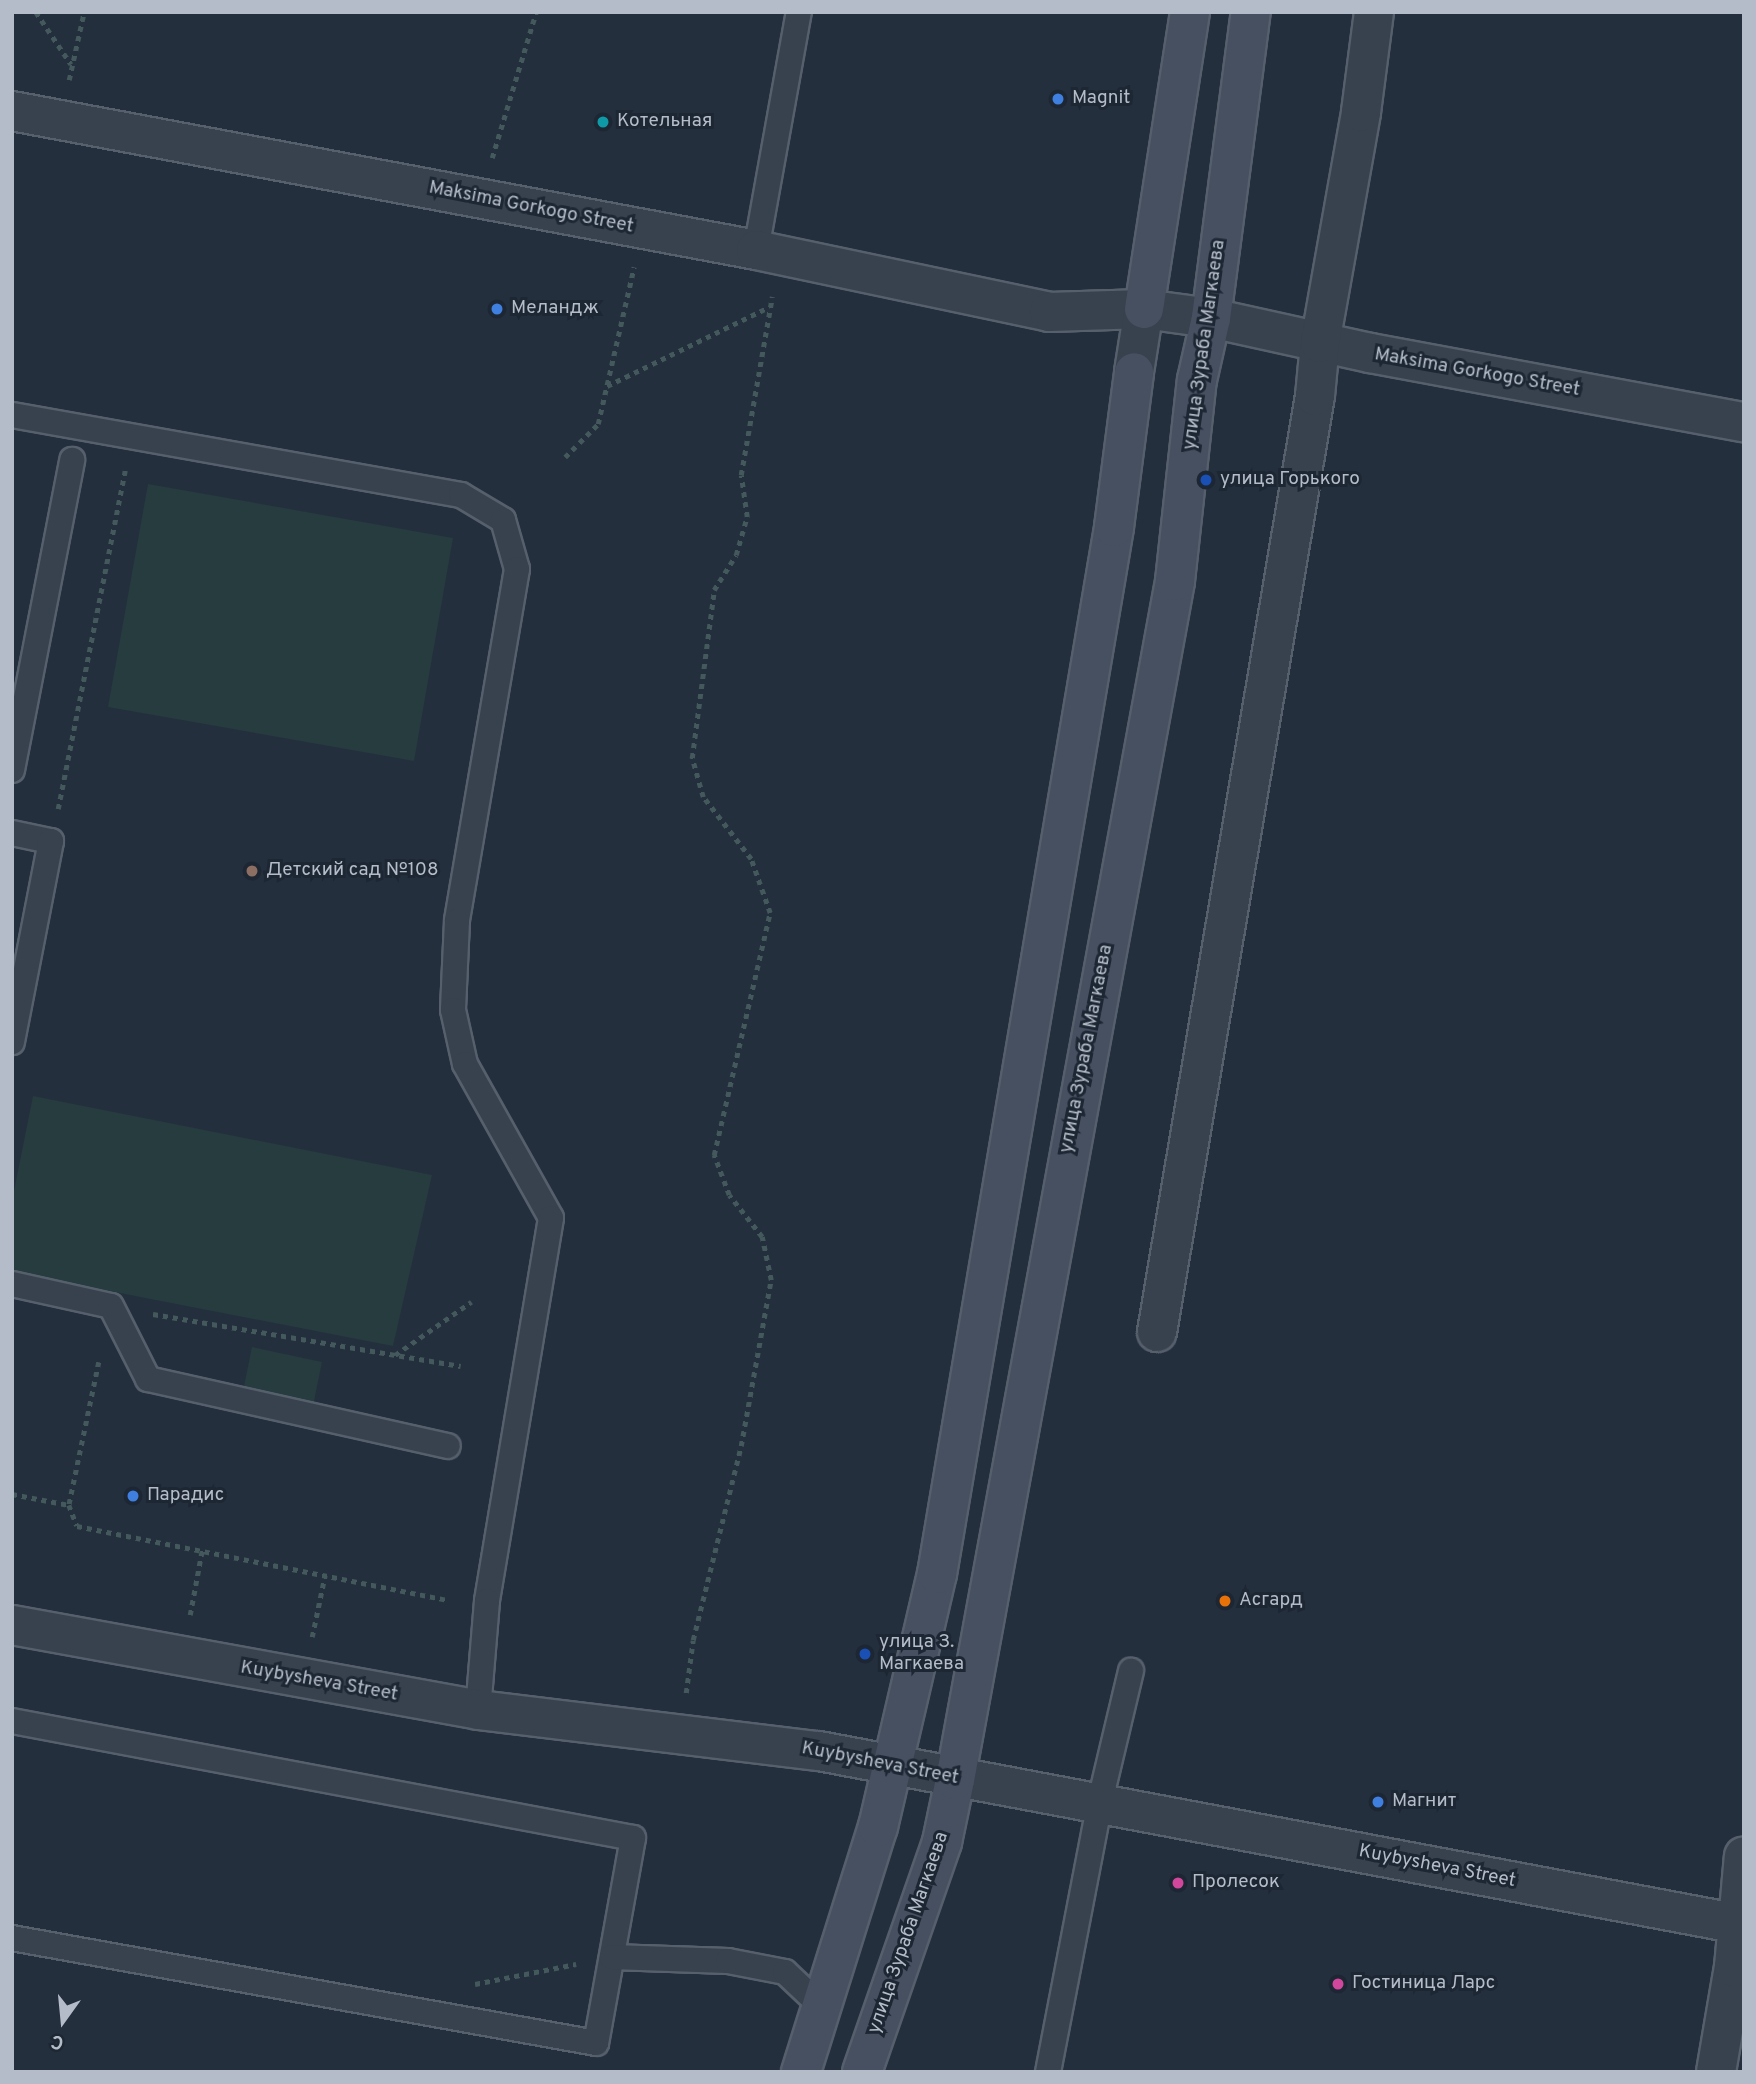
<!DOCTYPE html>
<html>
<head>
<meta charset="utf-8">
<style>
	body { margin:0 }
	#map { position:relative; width:1756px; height:2084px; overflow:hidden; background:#242f3e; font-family:Overpass,sans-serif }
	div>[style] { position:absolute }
	.green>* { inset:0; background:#263c3f }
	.path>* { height:4.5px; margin-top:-2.25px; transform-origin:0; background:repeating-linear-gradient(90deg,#44595c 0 5px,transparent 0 10px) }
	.roads { filter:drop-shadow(2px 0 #565f6c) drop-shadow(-2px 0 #565f6c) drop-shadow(0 2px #565f6c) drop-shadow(0 -2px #565f6c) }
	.service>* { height:24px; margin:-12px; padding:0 12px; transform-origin:12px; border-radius:12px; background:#38414e }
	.minor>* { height:38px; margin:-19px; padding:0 19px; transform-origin:19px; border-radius:19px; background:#38414e }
	.tertiary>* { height:38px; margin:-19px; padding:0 19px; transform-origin:19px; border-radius:19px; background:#38414e }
	.secondary>* { height:38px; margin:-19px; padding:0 19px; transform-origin:19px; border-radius:19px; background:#465061 }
	.dots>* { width:19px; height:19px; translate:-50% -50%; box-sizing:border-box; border:4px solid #1d2633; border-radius:50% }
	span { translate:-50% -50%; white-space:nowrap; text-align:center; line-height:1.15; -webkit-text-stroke:6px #1d2633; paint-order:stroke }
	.poi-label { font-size:19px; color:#b4bcc9 }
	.left { translate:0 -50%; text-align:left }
	.street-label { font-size:19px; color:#b4bcc9 }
	.frame { position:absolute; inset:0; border:14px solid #b4bcc9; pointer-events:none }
	.north { position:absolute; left:28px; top:1986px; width:70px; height:70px; -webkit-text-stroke:5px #1d2633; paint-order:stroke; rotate:195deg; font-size:19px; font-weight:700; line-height:28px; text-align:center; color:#b4bcc9 }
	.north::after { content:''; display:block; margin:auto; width:24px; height:32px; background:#b4bcc9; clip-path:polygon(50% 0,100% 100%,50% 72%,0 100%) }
</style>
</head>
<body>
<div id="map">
	<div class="green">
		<div style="clip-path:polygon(148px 484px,453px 538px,414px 761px,108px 707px)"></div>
		<div style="clip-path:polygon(33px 1096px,432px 1175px,393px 1346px,12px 1272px,12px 1201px)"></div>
		<div style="clip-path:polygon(252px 1347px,322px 1362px,313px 1406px,243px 1391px)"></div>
	</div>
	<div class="path">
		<div style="left:36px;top:12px;width:63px;rotate:56.1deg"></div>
		<div style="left:69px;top:80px;width:70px;rotate:-77.6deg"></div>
		<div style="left:492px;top:158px;width:152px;rotate:-73.2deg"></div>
		<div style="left:607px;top:386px;width:180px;rotate:-26deg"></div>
		<div style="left:565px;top:457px;width:47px;rotate:-45deg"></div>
		<div style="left:598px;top:424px;width:161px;rotate:-77.1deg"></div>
		<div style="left:58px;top:809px;width:345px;rotate:-78.8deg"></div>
		<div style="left:153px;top:1314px;width:312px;rotate:9.6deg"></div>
		<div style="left:395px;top:1355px;width:93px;rotate:-34.9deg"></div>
		<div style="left:99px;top:1362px;width:146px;rotate:101.8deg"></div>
		<div style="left:69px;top:1505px;width:22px;rotate:69deg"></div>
		<div style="left:77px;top:1526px;width:376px;rotate:11.3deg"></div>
		<div style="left:12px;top:1494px;width:58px;rotate:10.9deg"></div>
		<div style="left:190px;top:1615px;width:66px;rotate:-79.5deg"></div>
		<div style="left:312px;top:1637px;width:63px;rotate:-78.2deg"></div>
		<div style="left:686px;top:1693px;width:53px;rotate:-82.5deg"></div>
		<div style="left:693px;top:1640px;width:200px;rotate:-76.1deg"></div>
		<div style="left:741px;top:1446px;width:169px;rotate:-79.8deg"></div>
		<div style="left:771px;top:1280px;width:44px;rotate:-101.8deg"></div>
		<div style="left:762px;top:1237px;width:53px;rotate:-128.2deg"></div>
		<div style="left:729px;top:1195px;width:43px;rotate:-110.6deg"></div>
		<div style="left:714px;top:1155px;width:248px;rotate:-77deg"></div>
		<div style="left:770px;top:913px;width:57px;rotate:-109.4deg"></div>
		<div style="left:751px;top:859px;width:78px;rotate:-127.7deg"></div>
		<div style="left:703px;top:797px;width:41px;rotate:-105.8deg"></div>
		<div style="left:692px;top:758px;width:169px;rotate:-82.5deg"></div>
		<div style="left:714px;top:590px;width:41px;rotate:-57.8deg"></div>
		<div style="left:736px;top:555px;width:40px;rotate:-74deg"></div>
		<div style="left:747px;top:517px;width:42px;rotate:-98.1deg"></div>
		<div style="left:741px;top:475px;width:181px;rotate:-80.1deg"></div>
		<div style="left:475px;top:1984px;width:103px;rotate:-11.2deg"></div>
	</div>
	<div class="roads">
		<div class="service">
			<div style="left:756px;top:250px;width:242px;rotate:-79.8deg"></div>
			<div style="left:12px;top:415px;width:456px;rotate:10.1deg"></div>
			<div style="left:461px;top:495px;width:49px;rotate:30.8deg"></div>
			<div style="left:503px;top:520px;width:51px;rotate:74.1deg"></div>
			<div style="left:517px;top:569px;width:357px;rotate:99.7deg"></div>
			<div style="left:457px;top:921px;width:89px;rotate:92.6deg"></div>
			<div style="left:453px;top:1010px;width:55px;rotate:77.5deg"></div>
			<div style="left:465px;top:1064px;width:176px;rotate:60.8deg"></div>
			<div style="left:551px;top:1218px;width:388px;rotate:99.5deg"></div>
			<div style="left:487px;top:1601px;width:109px;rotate:94.7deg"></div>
			<div style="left:12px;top:770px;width:316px;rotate:-79deg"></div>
			<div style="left:12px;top:833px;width:40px;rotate:12deg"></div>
			<div style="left:51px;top:841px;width:205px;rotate:101deg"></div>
			<div style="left:12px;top:1284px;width:101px;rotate:12.5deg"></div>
			<div style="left:111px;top:1306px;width:82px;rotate:63.1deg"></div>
			<div style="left:148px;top:1379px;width:307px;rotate:12.6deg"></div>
			<div style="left:12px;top:1721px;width:632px;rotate:10.67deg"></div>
			<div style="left:633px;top:1838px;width:208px;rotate:100.2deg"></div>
			<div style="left:596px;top:2043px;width:593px;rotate:-169.81deg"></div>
			<div style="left:612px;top:1957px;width:116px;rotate:2deg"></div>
			<div style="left:728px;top:1961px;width:58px;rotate:10.9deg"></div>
			<div style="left:785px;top:1972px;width:48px;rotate:43.3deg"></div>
			<div style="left:1048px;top:2072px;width:276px;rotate:-79.1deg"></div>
			<div style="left:1100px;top:1801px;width:134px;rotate:-76.6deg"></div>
		</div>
		<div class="minor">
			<div style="left:12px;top:111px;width:757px;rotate:10.58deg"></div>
			<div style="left:756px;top:250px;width:299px;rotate:11.9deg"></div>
			<div style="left:1049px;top:312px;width:95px;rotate:-1.8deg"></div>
			<div style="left:1144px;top:309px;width:68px;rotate:7.7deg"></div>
			<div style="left:1211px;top:318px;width:163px;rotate:12.4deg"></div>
			<div style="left:1370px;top:353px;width:380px;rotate:10.5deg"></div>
			<div style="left:1157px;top:1332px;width:949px;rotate:-80.42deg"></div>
			<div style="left:1315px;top:396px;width:53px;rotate:-84.6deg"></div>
			<div style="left:1320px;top:343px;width:235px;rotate:-79.9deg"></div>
			<div style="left:1361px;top:112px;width:101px;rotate:-82.6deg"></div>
			<div style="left:1716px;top:2072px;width:107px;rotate:-80.3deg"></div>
			<div style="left:1734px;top:1967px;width:111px;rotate:-84.9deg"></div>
		</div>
		<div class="tertiary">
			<div style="left:1134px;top:372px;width:64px;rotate:-81deg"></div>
			<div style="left:12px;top:1625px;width:474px;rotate:10.3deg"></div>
			<div style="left:478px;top:1710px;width:343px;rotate:6.9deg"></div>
			<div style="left:819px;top:1751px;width:941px;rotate:10.65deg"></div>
		</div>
		<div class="secondary">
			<div style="left:1144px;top:309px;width:301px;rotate:-81.2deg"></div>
			<div style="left:801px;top:2072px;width:257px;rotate:-72.6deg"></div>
			<div style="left:878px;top:1827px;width:260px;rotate:-76.9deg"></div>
			<div style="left:937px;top:1574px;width:1062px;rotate:-80.4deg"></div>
			<div style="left:1114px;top:527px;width:156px;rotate:-82.6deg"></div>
			<div style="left:862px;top:2072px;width:244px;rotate:-70.8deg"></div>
			<div style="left:942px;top:1842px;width:63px;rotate:-78.2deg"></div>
			<div style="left:955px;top:1780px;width:1219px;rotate:-79.6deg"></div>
			<div style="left:1175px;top:581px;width:202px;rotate:-83.8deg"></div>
			<div style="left:1197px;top:380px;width:64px;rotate:-77.3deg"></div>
			<div style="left:1211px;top:318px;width:309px;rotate:-82.6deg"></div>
		</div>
	</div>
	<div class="dots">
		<div style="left:1058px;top:99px;background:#3f7fe0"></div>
		<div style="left:603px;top:122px;background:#0f9aa8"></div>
		<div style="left:497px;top:309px;background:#3f7fe0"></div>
		<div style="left:1206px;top:480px;background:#1a4fb4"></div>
		<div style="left:252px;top:871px;background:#8d6e63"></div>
		<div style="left:133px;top:1496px;background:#3f7fe0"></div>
		<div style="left:1225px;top:1601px;background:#e8710a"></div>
		<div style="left:865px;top:1654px;background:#1a4fb4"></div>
		<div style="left:1378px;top:1802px;background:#3f7fe0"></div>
		<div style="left:1178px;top:1883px;background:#d1479c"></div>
		<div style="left:1338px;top:1984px;background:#d1479c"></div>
	</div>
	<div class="poi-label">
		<span class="left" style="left:1072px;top:99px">Magnit</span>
		<span class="left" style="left:617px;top:122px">Котельная</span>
		<span class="left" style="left:511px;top:309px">Меландж</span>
		<span class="left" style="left:1220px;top:480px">улица Горького</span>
		<span class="left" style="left:266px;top:871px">Детский сад №108</span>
		<span class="left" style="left:147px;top:1496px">Парадис</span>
		<span class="left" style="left:1239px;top:1601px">Асгард</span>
		<span class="left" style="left:879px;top:1654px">улица З.<br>Магкаева</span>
		<span class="left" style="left:1392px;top:1802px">Магнит</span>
		<span class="left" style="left:1192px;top:1883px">Пролесок</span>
		<span class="left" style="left:1352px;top:1984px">Гостиница Ларс</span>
	</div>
	<div class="street-label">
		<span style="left:531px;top:208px;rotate:11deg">Maksima Gorkogo Street</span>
		<span style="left:1205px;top:345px;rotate:-82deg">улица Зураба Магкаева</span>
		<span style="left:1477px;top:373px;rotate:10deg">Maksima Gorkogo Street</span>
		<span style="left:1087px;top:1049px;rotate:-79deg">улица Зураба Магкаева</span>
		<span style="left:319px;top:1682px;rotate:10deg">Kuybysheva Street</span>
		<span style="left:880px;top:1764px;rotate:11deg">Kuybysheva Street</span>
		<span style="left:1437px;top:1867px;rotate:11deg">Kuybysheva Street</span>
		<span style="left:909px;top:1933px;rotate:-71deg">улица Зураба Магкаева</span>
	</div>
	<div class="frame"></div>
	<div class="north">С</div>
</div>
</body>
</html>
